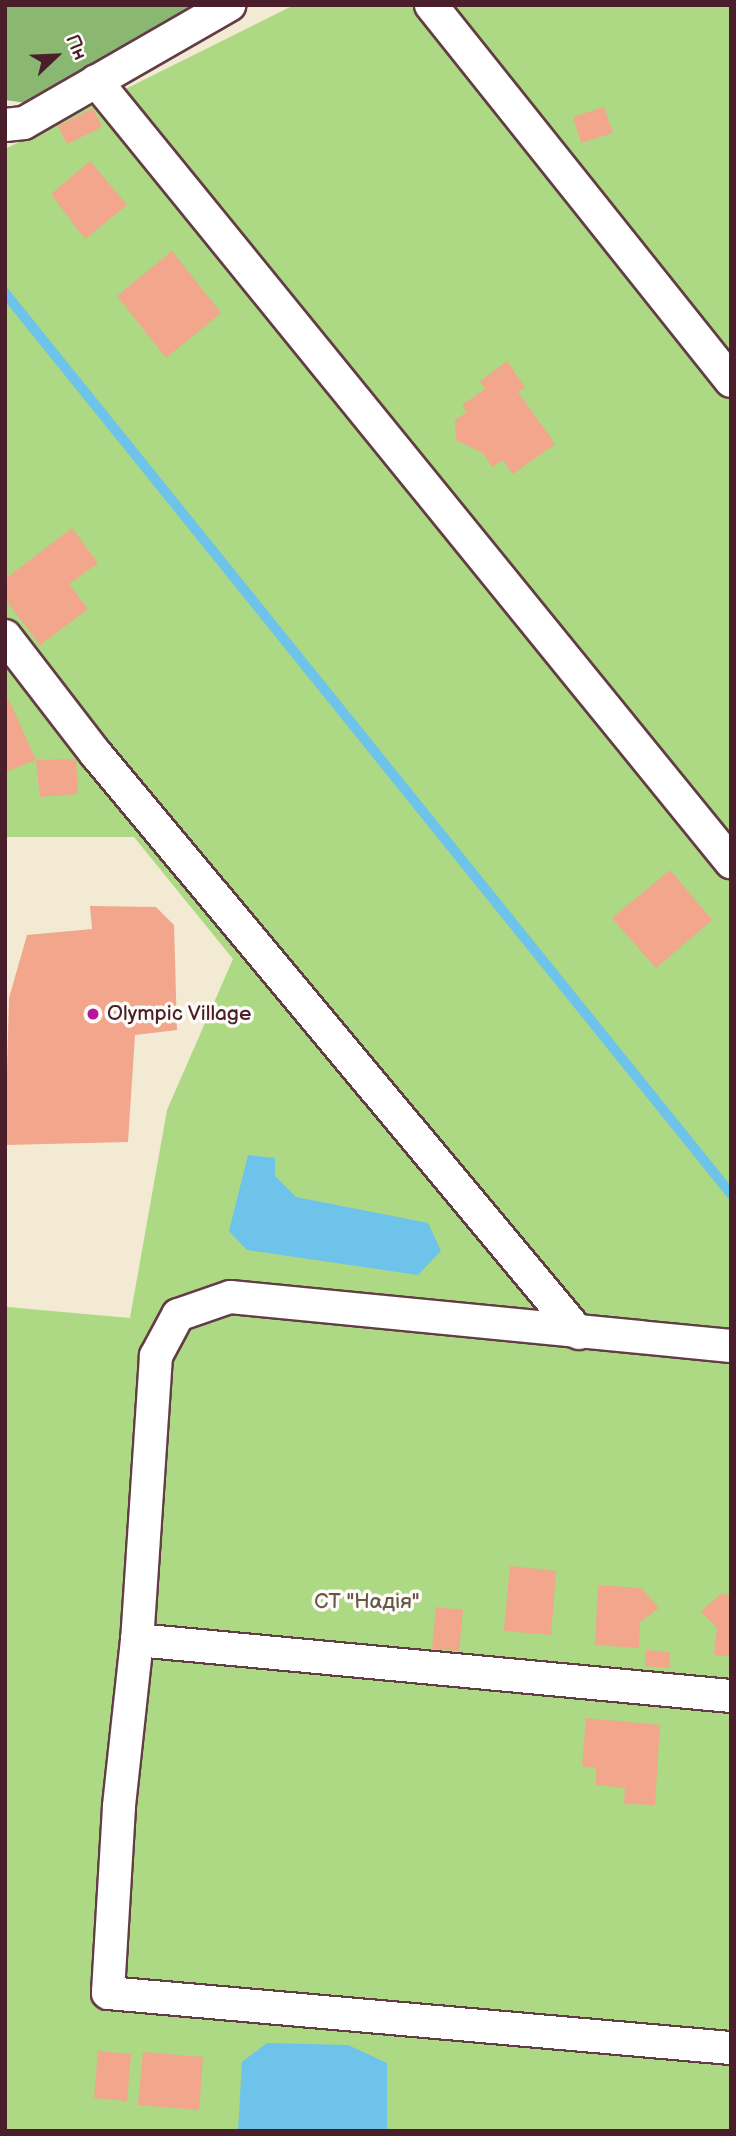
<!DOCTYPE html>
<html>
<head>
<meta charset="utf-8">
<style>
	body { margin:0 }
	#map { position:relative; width:736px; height:2136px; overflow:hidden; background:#f2ead3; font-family:"Balsamiq Sans",sans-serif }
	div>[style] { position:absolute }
	.green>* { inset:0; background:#add884 }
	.forest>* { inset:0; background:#8ab872 }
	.water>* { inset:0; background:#6dc3ea }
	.stream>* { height:10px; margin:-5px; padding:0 5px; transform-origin:5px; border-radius:5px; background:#6dc3ea }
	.building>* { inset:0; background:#f2a68c }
	.roads { filter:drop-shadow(2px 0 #633d44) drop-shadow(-2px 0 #633d44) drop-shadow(0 2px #633d44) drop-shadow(0 -2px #633d44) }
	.minor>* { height:32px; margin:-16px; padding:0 16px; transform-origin:16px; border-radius:16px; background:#fff }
	.dots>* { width:19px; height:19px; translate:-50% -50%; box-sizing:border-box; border:4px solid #fdfcf7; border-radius:50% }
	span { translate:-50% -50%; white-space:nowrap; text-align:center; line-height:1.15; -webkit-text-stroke:7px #fdfcf7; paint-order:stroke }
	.poi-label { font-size:21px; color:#4a1f2b }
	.left { translate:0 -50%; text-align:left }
	.park-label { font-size:21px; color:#685646 }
	.frame { position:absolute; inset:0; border:7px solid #4a1f2b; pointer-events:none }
	.north { position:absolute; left:21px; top:21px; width:70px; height:70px; -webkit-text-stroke:5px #fdfcf7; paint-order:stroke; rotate:67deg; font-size:19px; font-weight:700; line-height:28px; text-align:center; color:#4a1f2b }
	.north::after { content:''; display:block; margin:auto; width:24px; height:32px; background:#4a1f2b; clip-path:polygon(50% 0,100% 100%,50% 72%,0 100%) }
</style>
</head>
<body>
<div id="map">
	<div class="green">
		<div style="clip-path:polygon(294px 5px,731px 5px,731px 2131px,5px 2131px,7px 1307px,130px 1318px,167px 1110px,233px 959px,134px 837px,5px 837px,5px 149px)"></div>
	</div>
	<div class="forest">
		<div style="clip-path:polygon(5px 5px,205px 5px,26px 103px,5px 100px)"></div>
	</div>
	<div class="water">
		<div style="clip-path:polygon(248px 1155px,275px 1158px,275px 1176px,296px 1197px,428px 1223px,441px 1251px,418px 1275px,247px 1250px,229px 1231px)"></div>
		<div style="clip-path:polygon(267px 2043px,348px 2045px,387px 2063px,387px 2131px,238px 2131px,242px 2062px)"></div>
	</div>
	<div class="stream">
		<div style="left:5px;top:293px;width:1157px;rotate:51.14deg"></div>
	</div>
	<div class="building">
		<div style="clip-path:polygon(604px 107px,613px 133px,581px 143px,573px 117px)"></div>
		<div style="clip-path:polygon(93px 108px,102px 127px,67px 144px,58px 126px)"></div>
		<div style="clip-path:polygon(90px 161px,127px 205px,85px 239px,51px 194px)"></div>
		<div style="clip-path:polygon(172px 251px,221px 313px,166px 358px,117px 296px)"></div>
		<div style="clip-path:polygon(507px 361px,525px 387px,518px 392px,555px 444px,513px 474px,503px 460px,492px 467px,483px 453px,456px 440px,455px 420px,467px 412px,462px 405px,485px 389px,480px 381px)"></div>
		<div style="clip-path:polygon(72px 528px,98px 563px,69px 584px,88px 609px,40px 645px,5px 599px,5px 579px)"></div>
		<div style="clip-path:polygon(9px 700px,36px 760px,5px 772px,5px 702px)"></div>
		<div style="clip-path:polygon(76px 759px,78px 794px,40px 797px,36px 760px)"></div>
		<div style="clip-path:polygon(670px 870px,712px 920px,656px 968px,612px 918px)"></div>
		<div style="clip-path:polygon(90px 906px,156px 907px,174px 925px,177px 1030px,135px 1035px,128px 1142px,5px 1145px,9px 998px,27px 935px,92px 929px)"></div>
		<div style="clip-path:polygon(510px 1566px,556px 1571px,551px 1635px,504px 1631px)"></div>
		<div style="clip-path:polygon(598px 1585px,641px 1588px,659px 1608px,640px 1622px,639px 1648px,595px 1645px)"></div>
		<div style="clip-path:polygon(721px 1594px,731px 1595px,731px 1656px,714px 1655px,717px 1628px,701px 1611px)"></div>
		<div style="clip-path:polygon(436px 1607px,463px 1610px,459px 1651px,432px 1649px)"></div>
		<div style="clip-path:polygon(646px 1650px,670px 1652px,669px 1668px,645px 1666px)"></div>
		<div style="clip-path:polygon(586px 1718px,660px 1725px,655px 1805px,624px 1804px,625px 1788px,596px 1785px,596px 1768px,582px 1766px)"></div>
		<div style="clip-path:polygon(98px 2051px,131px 2054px,127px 2101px,94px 2098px)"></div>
		<div style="clip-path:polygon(143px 2052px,203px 2057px,199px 2110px,138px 2105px)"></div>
	</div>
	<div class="roads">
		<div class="minor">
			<div style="left:431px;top:5px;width:481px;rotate:51.4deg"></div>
			<div style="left:96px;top:81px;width:1007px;rotate:50.89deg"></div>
			<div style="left:5px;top:125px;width:19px;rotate:-6deg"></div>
			<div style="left:24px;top:123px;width:237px;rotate:-29.9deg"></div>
			<div style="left:5px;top:636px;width:149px;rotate:52.4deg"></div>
			<div style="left:96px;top:754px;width:754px;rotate:50.17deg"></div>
			<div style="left:731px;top:1346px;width:503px;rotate:-174.41deg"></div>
			<div style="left:230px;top:1297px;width:55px;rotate:160.9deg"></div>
			<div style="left:178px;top:1315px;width:47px;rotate:118.2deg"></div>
			<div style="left:156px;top:1356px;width:285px;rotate:93.8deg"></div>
			<div style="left:137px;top:1640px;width:597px;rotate:5.39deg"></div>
			<div style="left:137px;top:1640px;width:168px;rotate:96.2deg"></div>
			<div style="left:119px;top:1807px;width:186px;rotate:93.4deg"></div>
			<div style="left:108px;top:1993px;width:625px;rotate:5.05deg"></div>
		</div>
	</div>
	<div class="dots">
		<div style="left:93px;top:1014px;background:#b5179e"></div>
	</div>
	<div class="poi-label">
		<span class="left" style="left:107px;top:1014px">Olympic Village</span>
	</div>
	<div class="park-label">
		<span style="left:367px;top:1602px">СТ "Надія"</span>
	</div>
	<div class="frame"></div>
	<div class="north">Пн</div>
</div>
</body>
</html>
